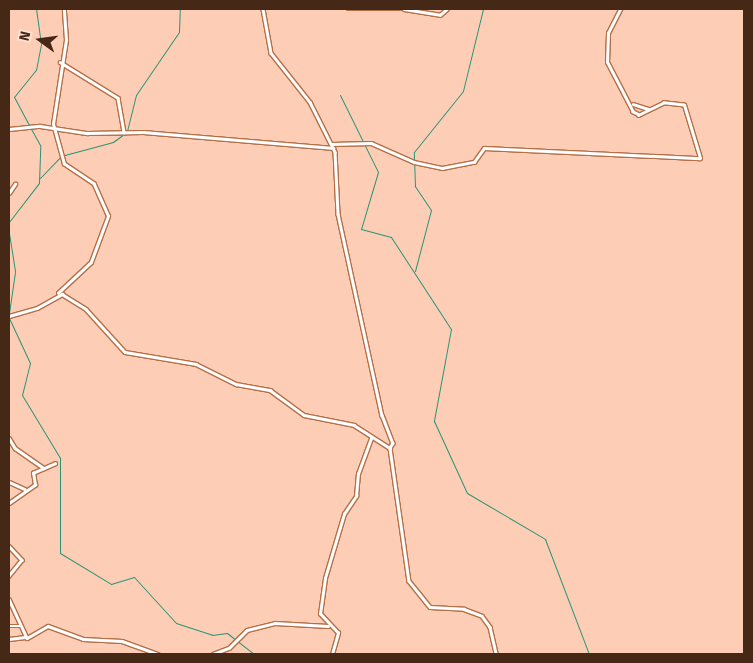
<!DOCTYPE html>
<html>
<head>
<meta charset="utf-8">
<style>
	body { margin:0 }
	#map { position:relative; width:753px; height:663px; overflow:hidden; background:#fdceb5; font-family:"Fira Sans",sans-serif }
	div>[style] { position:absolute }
	.stream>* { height:1px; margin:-0.5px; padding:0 0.5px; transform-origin:0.5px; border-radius:0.5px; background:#2a9376 }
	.roads { filter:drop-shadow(1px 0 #b56f47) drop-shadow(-1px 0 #b56f47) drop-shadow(0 1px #b56f47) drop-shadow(0 -1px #b56f47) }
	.minor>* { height:2.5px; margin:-1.25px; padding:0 1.25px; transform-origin:1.25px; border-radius:1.25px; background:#fff }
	span { translate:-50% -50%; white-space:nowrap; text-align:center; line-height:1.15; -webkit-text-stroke:5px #ffdfcf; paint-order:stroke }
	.frame { position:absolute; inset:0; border:10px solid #462817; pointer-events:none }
	.north { position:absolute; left:15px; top:15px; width:50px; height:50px; -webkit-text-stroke:4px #ffdfcf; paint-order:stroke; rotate:284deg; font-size:14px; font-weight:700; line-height:20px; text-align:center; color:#462817 }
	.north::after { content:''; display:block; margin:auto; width:18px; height:22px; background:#462817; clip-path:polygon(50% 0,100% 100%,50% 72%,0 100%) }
</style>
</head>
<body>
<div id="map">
	<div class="stream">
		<div style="left:340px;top:95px;width:86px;rotate:63.7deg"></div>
		<div style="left:378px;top:172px;width:59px;rotate:106.6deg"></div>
		<div style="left:361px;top:229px;width:31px;rotate:15deg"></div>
		<div style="left:391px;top:237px;width:110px;rotate:56.9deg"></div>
		<div style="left:451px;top:329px;width:94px;rotate:100.5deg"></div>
		<div style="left:434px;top:421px;width:79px;rotate:65.4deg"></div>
		<div style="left:467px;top:493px;width:91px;rotate:30.5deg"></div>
		<div style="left:545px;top:539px;width:123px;rotate:69.1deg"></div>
		<div style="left:29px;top:125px;width:32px;rotate:-118deg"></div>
		<div style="left:14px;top:97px;width:35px;rotate:-51deg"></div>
		<div style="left:36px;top:70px;width:26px;rotate:-79deg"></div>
		<div style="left:41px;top:44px;width:35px;rotate:-98deg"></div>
		<div style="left:127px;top:131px;width:37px;rotate:-76deg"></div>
		<div style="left:136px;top:95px;width:76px;rotate:-55.7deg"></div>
		<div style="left:179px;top:32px;width:23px;rotate:-88deg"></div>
		<div style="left:40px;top:178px;width:30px;rotate:-46deg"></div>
		<div style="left:61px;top:156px;width:54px;rotate:-15.1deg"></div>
		<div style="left:113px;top:142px;width:14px;rotate:-36deg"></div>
		<div style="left:9px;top:222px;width:49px;rotate:-52.4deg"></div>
		<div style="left:39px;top:183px;width:38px;rotate:-88deg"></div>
		<div style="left:40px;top:145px;width:18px;rotate:-119deg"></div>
		<div style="left:9px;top:233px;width:39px;rotate:81deg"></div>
		<div style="left:15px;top:272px;width:41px;rotate:98.3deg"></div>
		<div style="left:415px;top:271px;width:63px;rotate:-75.3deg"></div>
		<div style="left:431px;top:210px;width:29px;rotate:-124deg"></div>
		<div style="left:415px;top:186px;width:34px;rotate:-92deg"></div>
		<div style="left:414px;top:152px;width:78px;rotate:-51.2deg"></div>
		<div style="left:463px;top:91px;width:84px;rotate:-76.3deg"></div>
		<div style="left:9px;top:318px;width:50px;rotate:65deg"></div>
		<div style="left:30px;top:363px;width:33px;rotate:104deg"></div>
		<div style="left:22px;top:395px;width:74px;rotate:58.9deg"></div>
		<div style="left:60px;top:458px;width:95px;rotate:90deg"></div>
		<div style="left:60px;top:553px;width:60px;rotate:31.3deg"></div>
		<div style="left:111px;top:584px;width:24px;rotate:-17deg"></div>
		<div style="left:134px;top:577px;width:62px;rotate:47.6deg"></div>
		<div style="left:176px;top:623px;width:38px;rotate:18deg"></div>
		<div style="left:212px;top:635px;width:15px;rotate:-8deg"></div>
		<div style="left:227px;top:633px;width:34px;rotate:38deg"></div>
	</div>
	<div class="roads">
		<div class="minor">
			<div style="left:263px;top:9px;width:45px;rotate:79.7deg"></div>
			<div style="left:271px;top:53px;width:63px;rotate:51.5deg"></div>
			<div style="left:310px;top:102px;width:56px;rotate:63.4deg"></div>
			<div style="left:335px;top:152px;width:62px;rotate:87.2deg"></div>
			<div style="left:338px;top:214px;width:206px;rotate:77.7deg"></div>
			<div style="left:382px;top:415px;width:30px;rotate:69deg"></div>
			<div style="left:393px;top:443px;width:6px;rotate:121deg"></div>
			<div style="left:348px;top:9px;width:57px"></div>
			<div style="left:404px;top:9px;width:36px;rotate:9deg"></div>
			<div style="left:440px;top:15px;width:9px;rotate:-41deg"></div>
			<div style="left:60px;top:62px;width:68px;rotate:31.8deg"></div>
			<div style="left:118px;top:98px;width:35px;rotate:80deg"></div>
			<div style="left:633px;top:104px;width:16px;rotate:18deg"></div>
			<div style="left:9px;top:129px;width:31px;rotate:-6deg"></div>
			<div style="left:40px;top:126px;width:48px;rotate:8.5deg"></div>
			<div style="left:87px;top:133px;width:56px;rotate:-1deg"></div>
			<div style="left:143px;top:132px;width:191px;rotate:4.8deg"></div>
			<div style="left:331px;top:144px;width:40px;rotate:-1.4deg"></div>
			<div style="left:371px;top:143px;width:47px;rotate:23.8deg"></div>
			<div style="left:414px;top:162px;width:29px;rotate:12deg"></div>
			<div style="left:442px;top:168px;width:33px;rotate:-11deg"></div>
			<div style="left:474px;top:162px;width:17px;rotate:-54deg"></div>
			<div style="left:484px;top:148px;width:216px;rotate:2.7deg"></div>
			<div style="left:700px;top:158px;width:55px;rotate:-106.8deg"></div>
			<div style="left:684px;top:105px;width:20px;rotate:-174deg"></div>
			<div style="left:664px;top:103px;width:28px;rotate:154deg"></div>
			<div style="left:639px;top:115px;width:7px;rotate:-153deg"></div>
			<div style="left:633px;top:112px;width:56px;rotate:-117.5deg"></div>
			<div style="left:607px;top:62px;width:29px;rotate:-88deg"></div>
			<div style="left:608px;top:33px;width:27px;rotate:-63deg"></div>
			<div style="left:9px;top:193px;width:11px;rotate:-56deg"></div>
			<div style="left:58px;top:293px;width:45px;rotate:-43.2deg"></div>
			<div style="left:91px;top:262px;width:49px;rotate:-69.7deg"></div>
			<div style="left:108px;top:216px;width:35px;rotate:-114deg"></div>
			<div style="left:94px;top:184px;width:36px;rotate:-146deg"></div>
			<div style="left:64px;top:164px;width:41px;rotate:-105.4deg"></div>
			<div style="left:53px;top:124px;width:85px;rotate:-81.2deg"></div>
			<div style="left:66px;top:40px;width:31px;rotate:-94deg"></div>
			<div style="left:9px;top:316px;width:29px;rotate:-16deg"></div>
			<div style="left:37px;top:308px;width:29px;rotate:-29deg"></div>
			<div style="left:62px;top:294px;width:28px;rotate:32deg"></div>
			<div style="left:86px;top:309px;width:58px;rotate:47.8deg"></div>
			<div style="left:125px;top:352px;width:72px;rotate:9.6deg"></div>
			<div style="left:196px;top:364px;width:45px;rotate:26.6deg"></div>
			<div style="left:236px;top:384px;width:35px;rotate:10deg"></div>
			<div style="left:270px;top:390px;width:42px;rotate:36.3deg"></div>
			<div style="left:304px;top:415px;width:51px;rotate:11.3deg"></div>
			<div style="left:354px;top:425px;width:43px;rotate:32.6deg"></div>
			<div style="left:390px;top:448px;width:134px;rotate:81.9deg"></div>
			<div style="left:409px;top:581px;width:33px;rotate:51deg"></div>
			<div style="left:430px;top:607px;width:34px;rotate:3deg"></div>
			<div style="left:464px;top:609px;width:19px;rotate:21deg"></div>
			<div style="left:482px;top:616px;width:14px;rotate:54deg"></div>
			<div style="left:490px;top:627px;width:28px;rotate:77deg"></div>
			<div style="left:9px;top:438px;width:12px;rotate:59deg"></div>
			<div style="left:15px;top:448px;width:35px;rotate:35deg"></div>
			<div style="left:9px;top:482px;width:17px;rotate:24deg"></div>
			<div style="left:9px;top:503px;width:32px;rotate:-35deg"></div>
			<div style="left:35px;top:485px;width:12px;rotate:-99deg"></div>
			<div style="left:33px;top:473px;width:24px;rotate:-24deg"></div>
			<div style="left:9px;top:546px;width:19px;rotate:47deg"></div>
			<div style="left:22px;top:560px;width:21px;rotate:129deg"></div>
			<div style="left:9px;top:599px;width:43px;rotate:65.2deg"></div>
			<div style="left:27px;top:638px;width:24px;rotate:-30deg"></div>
			<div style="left:48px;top:626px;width:37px;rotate:20deg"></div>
			<div style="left:83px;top:639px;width:39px;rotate:3deg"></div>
			<div style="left:122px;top:641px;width:38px;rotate:20deg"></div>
			<div style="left:9px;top:626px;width:12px"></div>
			<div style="left:9px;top:639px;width:16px;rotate:-7deg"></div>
			<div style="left:213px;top:654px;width:17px;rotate:-21deg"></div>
			<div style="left:229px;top:648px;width:25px;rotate:-45deg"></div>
			<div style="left:247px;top:630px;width:29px;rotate:-14deg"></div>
			<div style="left:275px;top:623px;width:53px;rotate:3.2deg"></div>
			<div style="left:332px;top:654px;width:22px;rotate:-74deg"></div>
			<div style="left:338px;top:633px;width:26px;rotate:-133deg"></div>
			<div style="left:320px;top:614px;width:36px;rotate:-82deg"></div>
			<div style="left:325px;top:578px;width:67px;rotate:-73.5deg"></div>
			<div style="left:344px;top:514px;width:22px;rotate:-56deg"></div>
			<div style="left:356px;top:496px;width:22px;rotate:-85deg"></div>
			<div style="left:358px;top:474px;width:38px;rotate:-70deg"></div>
		</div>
	</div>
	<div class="frame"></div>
	<div class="north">N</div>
</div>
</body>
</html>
